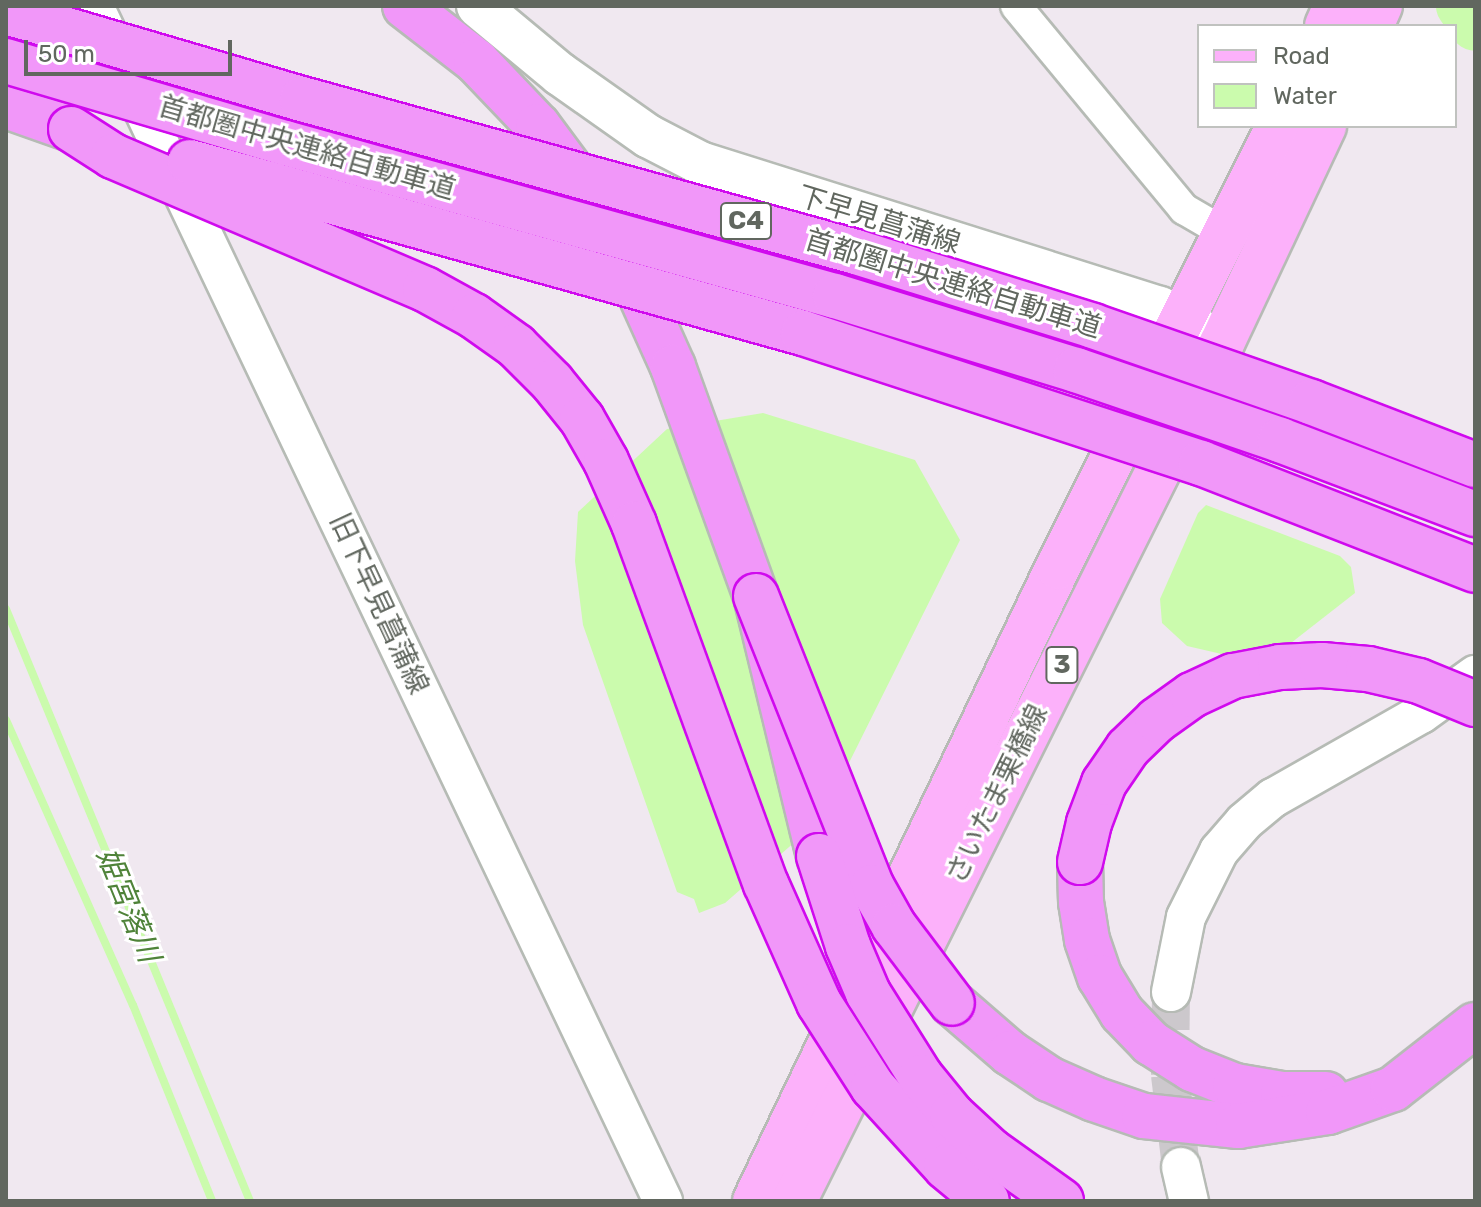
<!DOCTYPE html>
<html>
<head>
<meta charset="utf-8">
<style>
	body { margin:0 }
	#map { position:relative; width:1481px; height:1207px; overflow:hidden; background:#f0e8f0; font-family:Rubik,"Noto Sans JP",sans-serif }
	div>[style] { position:absolute }
	.water>* { inset:0; background:#cbfbad }
	.stream>* { height:8px; margin:-4px; padding:0 4px; transform-origin:4px; border-radius:4px; background:#cbfbad }
	.river>* { height:50px; margin:-25px; padding:0 25px; transform-origin:25px; border-radius:25px; background:#cbfbad }
	.tertiary-tunnel>* { height:38px; margin-top:-19px; transform-origin:0; background:repeating-linear-gradient(90deg,#ccc8cc 0 38px,transparent 0 57px) }
	.roads { filter:drop-shadow(2px 0 #b6bbb5) drop-shadow(-2px 0 #b6bbb5) drop-shadow(0 2px #b6bbb5) drop-shadow(0 -2px #b6bbb5) }
	.minor>* { height:30px; margin:-15px; padding:0 15px; transform-origin:15px; border-radius:15px; background:#fff }
	.tertiary>* { height:38px; margin:-19px; padding:0 19px; transform-origin:19px; border-radius:19px; background:#fff }
	.secondary>* { height:42px; margin:-21px; padding:0 21px; transform-origin:21px; border-radius:21px; background:#fff }
	.primary>* { height:44px; margin:-22px; padding:0 22px; transform-origin:22px; border-radius:22px; background:#fcb1fa }
	.motorway>* { height:44px; margin:-22px; padding:0 22px; transform-origin:22px; border-radius:22px; background:#f197f9 }
	.bridges { filter:drop-shadow(2px 0 #d00aee) drop-shadow(-2px 0 #d00aee) drop-shadow(0 2px #d00aee) drop-shadow(0 -2px #d00aee) }
	.motorway-bridge>* { height:44px; margin:-22px; padding:0 22px; transform-origin:22px; border-radius:22px; background:#f197f9 }
	span { translate:-50% -50%; white-space:nowrap; text-align:center; line-height:1.15; -webkit-text-stroke:6px #fff; paint-order:stroke }
	.shield-label span { padding:2px 6px; background:#fff; border:2px solid; border-radius:6px; -webkit-text-stroke-width:0 }
	.shield-label { font-size:26px; color:#61675f; font-weight:700 }
	.street-label { font-size:28px; color:#61675f }
	.water-label { font-size:30px; color:#4f8339; font-style:italic }
	.frame { position:absolute; inset:0; border:8px solid #61675f; pointer-events:none }
	.legend { position:absolute; left:1197px; top:24px; width:260px; height:104px; box-sizing:border-box; background:#fff; border:2px solid #c0c2bf; margin:0; padding:10px 14px; list-style:none; font-size:24px; color:#61675f }
	.legend li { display:flex; align-items:center; gap:16px; height:40px }
	.legend b { width:40px; border:2px solid #c0c2bf }
	.scale { position:absolute; left:24px; top:40px; width:208px; height:36px; box-sizing:border-box; border:4px solid #61675f; border-top:0; padding-left:10px; font-size:24px; line-height:28px; white-space:nowrap; color:#61675f; -webkit-text-stroke:6px #fff; paint-order:stroke }
</style>
</head>
<body>
<div id="map">
	<div class="water">
		<div style="clip-path:polygon(763px 413px,915px 460px,960px 540px,821px 819px,725px 903px,699px 913px,694px 899px,677px 892px,583px 625px,575px 561px,578px 512px,667px 429px)"></div>
		<div style="clip-path:polygon(1206px 505px,1340px 556px,1351px 567px,1355px 593px,1273px 657px,1252px 661px,1187px 646px,1162px 623px,1160px 599px,1198px 513px)"></div>
	</div>
	<div class="stream">
		<div style="left:6px;top:609px;width:640px;rotate:67.6deg"></div>
		<div style="left:6px;top:720px;width:312px;rotate:66deg"></div>
		<div style="left:133px;top:1005px;width:211px;rotate:68deg"></div>
	</div>
	<div class="river">
		<div style="left:1461px;top:6px;width:24px;rotate:55deg"></div>
	</div>
	<div class="tertiary-tunnel">
		<div style="left:1171px;top:992px;width:83px;rotate:90.7deg"></div>
		<div style="left:1170px;top:1075px;width:93px;rotate:83.2deg"></div>
	</div>
	<div class="roads">
		<div class="minor">
			<div style="left:1016px;top:6px;width:264px;rotate:50.4deg"></div>
			<div style="left:1184px;top:209px;width:50px;rotate:30.2deg"></div>
		</div>
		<div class="tertiary">
			<div style="left:94px;top:6px;width:1324px;rotate:64.54deg"></div>
			<div style="left:1171px;top:992px;width:76px;rotate:-78.7deg"></div>
			<div style="left:1186px;top:917px;width:74px;rotate:-63.4deg"></div>
			<div style="left:1219px;top:851px;width:38px;rotate:-49deg"></div>
			<div style="left:1244px;top:822px;width:38px;rotate:-40deg"></div>
			<div style="left:1273px;top:798px;width:170px;rotate:-29.6deg"></div>
			<div style="left:1421px;top:714px;width:67px;rotate:-35.8deg"></div>
			<div style="left:1181px;top:1167px;width:35px;rotate:77deg"></div>
		</div>
		<div class="secondary">
			<div style="left:478px;top:6px;width:107px;rotate:39.7deg"></div>
			<div style="left:560px;top:74px;width:108px;rotate:35.2deg"></div>
			<div style="left:648px;top:136px;width:59px;rotate:27.4deg"></div>
			<div style="left:700px;top:163px;width:482px;rotate:17.5deg"></div>
			<div style="left:1160px;top:308px;width:71px;rotate:29.4deg"></div>
		</div>
		<div class="primary">
			<div style="left:1327px;top:26px;width:22px;rotate:-66deg"></div>
			<div style="left:1371px;top:26px;width:22px;rotate:-66deg"></div>
			<div style="left:755px;top:1201px;width:703px;rotate:-64.46deg"></div>
			<div style="left:1058px;top:567px;width:493px;rotate:-63.4deg"></div>
			<div style="left:794px;top:1201px;width:959px;rotate:-63.49deg"></div>
			<div style="left:1222px;top:343px;width:240px;rotate:-64.8deg"></div>
		</div>
		<div class="motorway">
			<div style="left:405px;top:6px;width:90px;rotate:37.8deg"></div>
			<div style="left:476px;top:61px;width:90px;rotate:46.4deg"></div>
			<div style="left:538px;top:126px;width:59px;rotate:53.3deg"></div>
			<div style="left:573px;top:173px;width:101px;rotate:59.1deg"></div>
			<div style="left:625px;top:260px;width:117px;rotate:65.8deg"></div>
			<div style="left:673px;top:367px;width:244px;rotate:70.1deg"></div>
			<div style="left:756px;top:596px;width:268px;rotate:76.4deg"></div>
			<div style="left:6px;top:106px;width:69px;rotate:19.5deg"></div>
			<div style="left:1080px;top:862px;width:40px;rotate:88.6deg"></div>
			<div style="left:1081px;top:902px;width:38px;rotate:81deg"></div>
			<div style="left:1087px;top:940px;width:39px;rotate:71deg"></div>
			<div style="left:1100px;top:977px;width:42px;rotate:58.6deg"></div>
			<div style="left:1122px;top:1013px;width:42px;rotate:46deg"></div>
			<div style="left:1151px;top:1043px;width:49px;rotate:32.4deg"></div>
			<div style="left:1192px;top:1069px;width:46px;rotate:21.6deg"></div>
			<div style="left:1235px;top:1086px;width:49px;rotate:9.5deg"></div>
			<div style="left:1283px;top:1094px;width:43px"></div>
			<div style="left:952px;top:1003px;width:77px;rotate:40.8deg"></div>
			<div style="left:1010px;top:1053px;width:47px;rotate:33.7deg"></div>
			<div style="left:1049px;top:1079px;width:49px;rotate:24deg"></div>
			<div style="left:1094px;top:1099px;width:53px;rotate:18.8deg"></div>
			<div style="left:1144px;top:1116px;width:95px;rotate:6.1deg"></div>
			<div style="left:1238px;top:1126px;width:91px;rotate:-8.8deg"></div>
			<div style="left:1328px;top:1112px;width:69px;rotate:-19.5deg"></div>
			<div style="left:1393px;top:1089px;width:104px;rotate:-38deg"></div>
		</div>
	</div>
	<div class="bridges">
		<div class="motorway-bridge">
			<div style="left:6px;top:12px;width:309px;rotate:16.4deg"></div>
			<div style="left:302px;top:99px;width:575px;rotate:15.44deg"></div>
			<div style="left:856px;top:252px;width:248px;rotate:17.3deg"></div>
			<div style="left:1093px;top:326px;width:231px;rotate:19.2deg"></div>
			<div style="left:1311px;top:402px;width:176px;rotate:21deg"></div>
			<div style="left:6px;top:61px;width:291px;rotate:16.4deg"></div>
			<div style="left:285px;top:143px;width:571px;rotate:15.55deg"></div>
			<div style="left:835px;top:296px;width:252px;rotate:17.1deg"></div>
			<div style="left:1076px;top:370px;width:216px;rotate:18.9deg"></div>
			<div style="left:1280px;top:440px;width:209px;rotate:20.8deg"></div>
			<div style="left:71px;top:129px;width:50px;rotate:32.7deg"></div>
			<div style="left:113px;top:156px;width:339px;rotate:23.1deg"></div>
			<div style="left:425px;top:289px;width:56px;rotate:28.9deg"></div>
			<div style="left:474px;top:316px;width:52px;rotate:35.5deg"></div>
			<div style="left:516px;top:346px;width:51px;rotate:45deg"></div>
			<div style="left:552px;top:382px;width:48px;rotate:51deg"></div>
			<div style="left:582px;top:419px;width:48px;rotate:60.3deg"></div>
			<div style="left:606px;top:461px;width:69px;rotate:66deg"></div>
			<div style="left:634px;top:524px;width:383px;rotate:69.9deg"></div>
			<div style="left:766px;top:884px;width:130px;rotate:66deg"></div>
			<div style="left:819px;top:1003px;width:100px;rotate:57.3deg"></div>
			<div style="left:873px;top:1087px;width:108px;rotate:47.6deg"></div>
			<div style="left:946px;top:1167px;width:53px;rotate:39.7deg"></div>
			<div style="left:190px;top:162px;width:636px;rotate:15.59deg"></div>
			<div style="left:803px;top:333px;width:419px;rotate:18.1deg"></div>
			<div style="left:1201px;top:463px;width:294px;rotate:21.3deg"></div>
			<div style="left:756px;top:596px;width:313px;rotate:68.3deg"></div>
			<div style="left:872px;top:887px;width:45px;rotate:60.6deg"></div>
			<div style="left:894px;top:926px;width:96px;rotate:53deg"></div>
			<div style="left:819px;top:856px;width:95px;rotate:72.1deg"></div>
			<div style="left:848px;top:946px;width:51px;rotate:66.9deg"></div>
			<div style="left:868px;top:993px;width:99px;rotate:57.8deg"></div>
			<div style="left:921px;top:1077px;width:49px;rotate:50.8deg"></div>
			<div style="left:952px;top:1115px;width:53px;rotate:42.7deg"></div>
			<div style="left:991px;top:1151px;width:86px;rotate:35.5deg"></div>
			<div style="left:1080px;top:862px;width:40px;rotate:-77deg"></div>
			<div style="left:1089px;top:823px;width:43px;rotate:-69.4deg"></div>
			<div style="left:1104px;top:783px;width:42px;rotate:-55.6deg"></div>
			<div style="left:1128px;top:748px;width:40px;rotate:-44deg"></div>
			<div style="left:1157px;top:720px;width:43px;rotate:-35.5deg"></div>
			<div style="left:1192px;top:695px;width:45px;rotate:-24.9deg"></div>
			<div style="left:1233px;top:676px;width:48px;rotate:-10.8deg"></div>
			<div style="left:1280px;top:667px;width:42px;rotate:-2.7deg"></div>
			<div style="left:1322px;top:665px;width:46px;rotate:5deg"></div>
			<div style="left:1368px;top:669px;width:52px;rotate:13.2deg"></div>
			<div style="left:1419px;top:681px;width:61px;rotate:22.3deg"></div>
		</div>
	</div>
	<div class="shield-label">
		<span style="left:746px;top:221px">C4</span>
		<span style="left:1062px;top:665px">3</span>
	</div>
	<div class="street-label">
		<span style="left:307px;top:148px;rotate:16deg">首都圏中央連絡自動車道</span>
		<span style="left:879px;top:220px;rotate:17deg">下早見菖蒲線</span>
		<span style="left:953px;top:284px;rotate:17deg">首都圏中央連絡自動車道</span>
		<span style="left:379px;top:604px;rotate:65deg">旧下早見菖蒲線</span>
		<span style="left:997px;top:794px;rotate:-64deg">さいたま栗橋線</span>
	</div>
	<div class="water-label">
		<span style="left:128px;top:905px;rotate:68deg">姫宮落川</span>
	</div>
	<div class="frame"></div>
	<ul class="legend">
	<li><b style="height:10px;background:#fcb1fa"></b>Road</li>
	<li><b style="height:22px;background:#cbfbad"></b>Water</li>
	</ul>
	<div class="scale">50 m</div>
</div>
</body>
</html>
